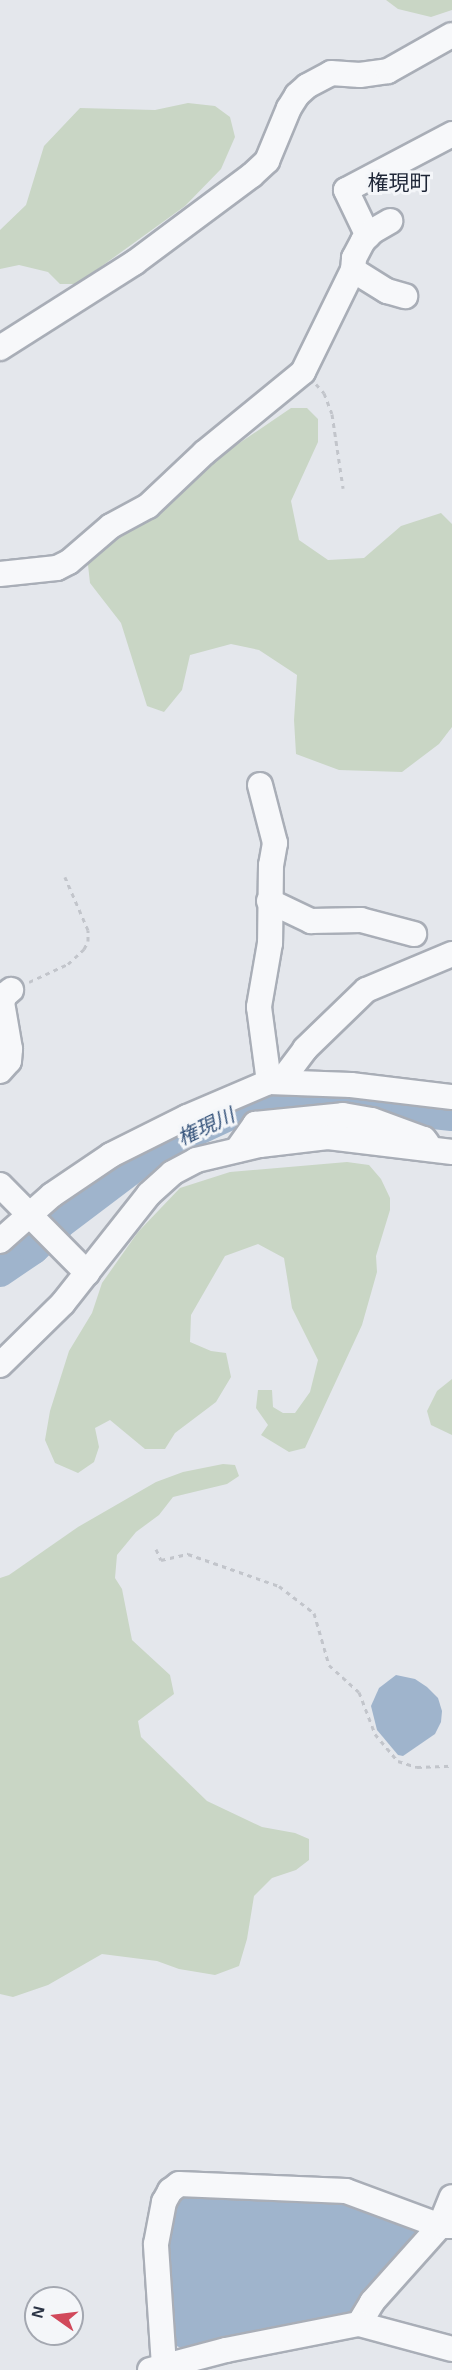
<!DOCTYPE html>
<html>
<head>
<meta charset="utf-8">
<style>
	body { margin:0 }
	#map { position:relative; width:452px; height:2370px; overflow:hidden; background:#e4e7ec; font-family:Arial,"Noto Sans JP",sans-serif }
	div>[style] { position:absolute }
	.green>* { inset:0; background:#c9d6c5 }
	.water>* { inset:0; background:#9fb4cc }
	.river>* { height:30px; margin:-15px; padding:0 15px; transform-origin:15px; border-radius:15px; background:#9fb4cc }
	.path>* { height:3px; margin-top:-1.5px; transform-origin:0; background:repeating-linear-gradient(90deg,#c2c5cb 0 4.5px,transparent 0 9px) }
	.roads { filter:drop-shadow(2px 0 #a9aeb7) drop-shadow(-2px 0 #a9aeb7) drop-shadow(0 2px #a9aeb7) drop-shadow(0 -2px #a9aeb7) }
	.minor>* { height:24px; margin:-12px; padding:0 12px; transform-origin:12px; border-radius:12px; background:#f7f8fa }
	span { translate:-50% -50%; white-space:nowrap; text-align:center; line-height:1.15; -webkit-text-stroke:6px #f4f6f9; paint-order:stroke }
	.water-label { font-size:20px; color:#34527a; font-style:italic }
	.quarter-label { font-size:21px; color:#1d2536 }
	.north { position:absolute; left:24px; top:2286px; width:60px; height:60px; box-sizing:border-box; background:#f4f6f9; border:2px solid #a4a8b1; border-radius:50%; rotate:284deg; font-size:16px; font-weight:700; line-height:24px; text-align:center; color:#2b3445 }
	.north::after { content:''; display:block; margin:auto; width:21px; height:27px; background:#d1495b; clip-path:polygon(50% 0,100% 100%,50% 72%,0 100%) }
</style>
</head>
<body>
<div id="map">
	<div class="green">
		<div style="clip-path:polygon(386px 0,452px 0,452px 10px,431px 17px,398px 9px)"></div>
		<div style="clip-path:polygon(188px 103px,215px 106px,230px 117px,235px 137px,221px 169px,185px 206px,77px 284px,60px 284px,48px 272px,19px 265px,0 269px,0 230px,26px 205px,44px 146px,80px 108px,155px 110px)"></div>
		<div style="clip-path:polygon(291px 408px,307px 408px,318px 419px,318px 442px,291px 501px,299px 540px,328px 560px,364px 558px,401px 526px,441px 513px,452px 524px,452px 727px,439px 744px,402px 772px,339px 770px,296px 754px,294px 720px,297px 675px,259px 650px,231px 644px,190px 655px,182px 690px,164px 712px,147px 706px,121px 623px,90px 583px,87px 556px,213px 461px)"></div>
		<div style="clip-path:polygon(347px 1162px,369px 1165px,381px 1179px,390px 1198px,390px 1210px,376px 1256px,377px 1272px,362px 1325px,305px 1448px,289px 1452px,261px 1435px,268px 1425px,256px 1408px,258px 1390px,272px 1390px,273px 1407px,283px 1413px,295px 1413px,310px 1392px,318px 1360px,292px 1308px,284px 1258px,258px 1244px,225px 1256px,191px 1315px,190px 1342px,211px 1351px,226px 1353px,231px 1377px,216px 1402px,175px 1433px,165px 1449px,145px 1449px,110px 1420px,95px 1428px,99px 1447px,94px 1462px,78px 1473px,55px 1463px,45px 1440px,50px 1411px,69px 1351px,92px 1313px,102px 1283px,138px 1232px,180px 1188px,230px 1172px)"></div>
		<div style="clip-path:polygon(452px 1379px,452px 1435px,431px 1425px,427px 1411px,437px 1391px)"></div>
		<div style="clip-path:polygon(223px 1464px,235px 1465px,239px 1476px,227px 1484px,173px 1497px,159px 1515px,136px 1532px,117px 1555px,115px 1578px,122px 1589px,132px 1640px,170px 1675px,174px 1694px,138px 1721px,141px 1737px,207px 1801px,262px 1827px,295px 1833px,309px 1839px,309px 1860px,296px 1870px,272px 1878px,254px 1896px,247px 1939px,239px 1966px,215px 1975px,179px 1969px,157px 1961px,102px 1954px,48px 1985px,13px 1997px,0 1994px,0 1578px,9px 1575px,78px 1527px,156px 1482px,183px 1472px)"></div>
	</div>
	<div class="water">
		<div style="clip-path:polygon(396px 1675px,415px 1679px,427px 1687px,438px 1698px,442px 1711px,441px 1722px,435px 1734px,403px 1756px,398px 1755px,377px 1730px,371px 1706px,379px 1688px)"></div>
		<div style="clip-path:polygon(185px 2196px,343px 2200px,422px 2226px,423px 2235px,351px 2315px,238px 2334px,188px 2351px,172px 2344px,167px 2238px,175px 2202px)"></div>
	</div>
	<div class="river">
		<div style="left:0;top:1272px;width:41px;rotate:-34.1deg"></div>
		<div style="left:34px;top:1249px;width:37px;rotate:-44deg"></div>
		<div style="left:61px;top:1223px;width:124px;rotate:-37.1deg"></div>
		<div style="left:160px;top:1148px;width:87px;rotate:-25.1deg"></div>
		<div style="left:239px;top:1111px;width:21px;rotate:-17deg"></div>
		<div style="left:259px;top:1105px;width:76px;rotate:-4.5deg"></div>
		<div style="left:335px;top:1099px;width:30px;rotate:4deg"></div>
		<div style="left:365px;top:1101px;width:42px;rotate:13.7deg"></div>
		<div style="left:406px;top:1111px;width:46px;rotate:6.2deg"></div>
	</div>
	<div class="path">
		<div style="left:316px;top:384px;width:12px;rotate:48deg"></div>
		<div style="left:324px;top:393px;width:22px;rotate:69deg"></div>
		<div style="left:332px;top:414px;width:75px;rotate:81.5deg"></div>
		<div style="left:29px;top:982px;width:43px;rotate:-24.8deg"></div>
		<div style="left:68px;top:964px;width:22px;rotate:-43deg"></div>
		<div style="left:84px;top:949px;width:9px;rotate:-63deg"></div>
		<div style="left:88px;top:941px;width:11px;rotate:-90deg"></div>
		<div style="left:88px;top:930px;width:58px;rotate:-113.5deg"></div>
		<div style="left:156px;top:1549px;width:12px;rotate:66deg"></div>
		<div style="left:161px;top:1560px;width:28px;rotate:-13deg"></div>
		<div style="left:188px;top:1554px;width:96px;rotate:19.4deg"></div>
		<div style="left:279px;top:1586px;width:44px;rotate:37.6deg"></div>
		<div style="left:314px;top:1613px;width:54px;rotate:73.9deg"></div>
		<div style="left:329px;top:1665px;width:40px;rotate:42deg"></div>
		<div style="left:359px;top:1692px;width:45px;rotate:69.1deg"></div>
		<div style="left:375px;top:1734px;width:35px;rotate:50deg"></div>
		<div style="left:398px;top:1761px;width:20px;rotate:18deg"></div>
		<div style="left:417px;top:1767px;width:35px;rotate:-2deg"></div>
	</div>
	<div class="roads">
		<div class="minor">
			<div style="left:368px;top:236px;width:51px;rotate:-115.6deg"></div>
			<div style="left:346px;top:190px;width:120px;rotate:-27.8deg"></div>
			<div style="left:353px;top:270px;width:40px;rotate:32deg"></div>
			<div style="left:387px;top:291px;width:19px;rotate:16deg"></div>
			<div style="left:0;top:348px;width:159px;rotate:-32.4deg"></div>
			<div style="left:134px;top:263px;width:147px;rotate:-36.7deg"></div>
			<div style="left:252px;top:175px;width:21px;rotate:-43deg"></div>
			<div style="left:267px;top:161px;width:57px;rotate:-67.5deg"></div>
			<div style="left:289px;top:108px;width:15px;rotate:-58deg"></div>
			<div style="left:297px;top:95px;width:13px;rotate:-42deg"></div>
			<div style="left:307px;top:86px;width:27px;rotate:-28deg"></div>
			<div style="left:331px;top:73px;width:29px;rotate:4deg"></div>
			<div style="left:360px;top:75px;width:28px;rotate:-8deg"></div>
			<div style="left:388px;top:71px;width:73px;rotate:-29.4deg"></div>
			<div style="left:0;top:574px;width:57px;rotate:-6deg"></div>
			<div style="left:57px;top:568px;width:13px;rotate:-27deg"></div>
			<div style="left:69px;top:562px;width:55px;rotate:-40.6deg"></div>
			<div style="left:111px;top:526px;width:42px;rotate:-28.4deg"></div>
			<div style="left:148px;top:506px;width:77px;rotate:-43.4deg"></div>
			<div style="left:204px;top:453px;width:128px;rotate:-39.3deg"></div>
			<div style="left:303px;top:372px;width:114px;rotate:-63.9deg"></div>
			<div style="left:353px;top:270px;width:12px;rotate:-85deg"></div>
			<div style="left:354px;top:258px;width:19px;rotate:-62deg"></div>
			<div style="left:363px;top:241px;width:14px;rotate:-45deg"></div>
			<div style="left:373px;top:231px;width:20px;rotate:-30deg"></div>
			<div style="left:260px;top:785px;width:60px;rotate:75.5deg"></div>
			<div style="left:275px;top:843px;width:22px;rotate:100deg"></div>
			<div style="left:271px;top:865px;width:78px;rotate:90.7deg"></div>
			<div style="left:270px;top:943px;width:65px;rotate:99.8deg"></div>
			<div style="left:259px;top:1007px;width:76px;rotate:82.4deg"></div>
			<div style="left:269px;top:901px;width:47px;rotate:25.5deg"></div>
			<div style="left:311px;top:921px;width:50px;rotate:-1.1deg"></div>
			<div style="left:361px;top:920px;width:55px;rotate:14.8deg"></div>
			<div style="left:0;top:1071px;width:13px;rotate:-48deg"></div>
			<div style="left:9px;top:1061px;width:12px;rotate:-85deg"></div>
			<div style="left:10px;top:1049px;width:48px;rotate:-99.7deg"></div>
			<div style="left:2px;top:1002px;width:8px;rotate:-67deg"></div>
			<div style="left:5px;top:995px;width:8px;rotate:-40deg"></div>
			<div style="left:282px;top:1080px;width:39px;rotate:-53deg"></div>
			<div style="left:305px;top:1049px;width:85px;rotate:-44deg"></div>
			<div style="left:366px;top:990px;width:93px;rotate:-22.7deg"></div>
			<div style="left:237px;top:1150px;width:32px;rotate:-55deg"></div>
			<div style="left:255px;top:1124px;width:88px;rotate:-5.8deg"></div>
			<div style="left:343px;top:1115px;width:29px;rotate:10deg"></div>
			<div style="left:372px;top:1120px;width:55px;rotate:20.1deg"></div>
			<div style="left:424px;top:1139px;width:5px;rotate:53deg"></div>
			<div style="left:0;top:1185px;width:124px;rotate:45.3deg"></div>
			<div style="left:0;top:1241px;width:69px;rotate:-41.5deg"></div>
			<div style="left:52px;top:1195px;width:71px;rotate:-34.1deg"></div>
			<div style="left:111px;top:1155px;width:85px;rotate:-26.6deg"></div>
			<div style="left:187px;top:1117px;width:89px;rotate:-23.1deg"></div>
			<div style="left:269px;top:1082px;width:82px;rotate:2.1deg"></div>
			<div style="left:351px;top:1085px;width:102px;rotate:6.8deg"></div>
			<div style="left:0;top:1365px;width:88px;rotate:-44.5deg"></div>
			<div style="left:63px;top:1303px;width:139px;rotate:-51.7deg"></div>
			<div style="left:149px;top:1194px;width:31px;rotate:-42deg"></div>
			<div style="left:172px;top:1173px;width:27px;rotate:-28deg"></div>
			<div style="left:196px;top:1160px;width:66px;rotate:-13.2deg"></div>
			<div style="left:260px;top:1145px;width:68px;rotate:-6.7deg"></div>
			<div style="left:328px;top:1137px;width:125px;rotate:6.9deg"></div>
			<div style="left:359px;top:2324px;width:26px;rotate:-59deg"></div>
			<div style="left:372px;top:2302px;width:102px;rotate:-48.2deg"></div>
			<div style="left:440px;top:2226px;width:31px;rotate:-68deg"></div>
			<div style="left:164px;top:2366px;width:122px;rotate:-93.8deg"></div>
			<div style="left:156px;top:2244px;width:43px;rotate:-79.2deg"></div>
			<div style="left:164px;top:2202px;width:13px;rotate:-61deg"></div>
			<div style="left:170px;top:2191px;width:11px;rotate:-38deg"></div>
			<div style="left:179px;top:2184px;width:167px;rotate:2.4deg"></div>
			<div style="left:346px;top:2191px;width:100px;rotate:20.4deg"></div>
			<div style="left:440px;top:2226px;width:12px"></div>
			<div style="left:150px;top:2370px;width:79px;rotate:-14.7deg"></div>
			<div style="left:226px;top:2350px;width:136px;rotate:-11.1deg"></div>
			<div style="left:359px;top:2324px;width:96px;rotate:15deg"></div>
		</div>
	</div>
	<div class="water-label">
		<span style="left:206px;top:1127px;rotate:-25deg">権現川</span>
	</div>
	<div class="quarter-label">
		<span style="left:399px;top:183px">権現町</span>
	</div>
	<div class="north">N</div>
</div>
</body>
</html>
